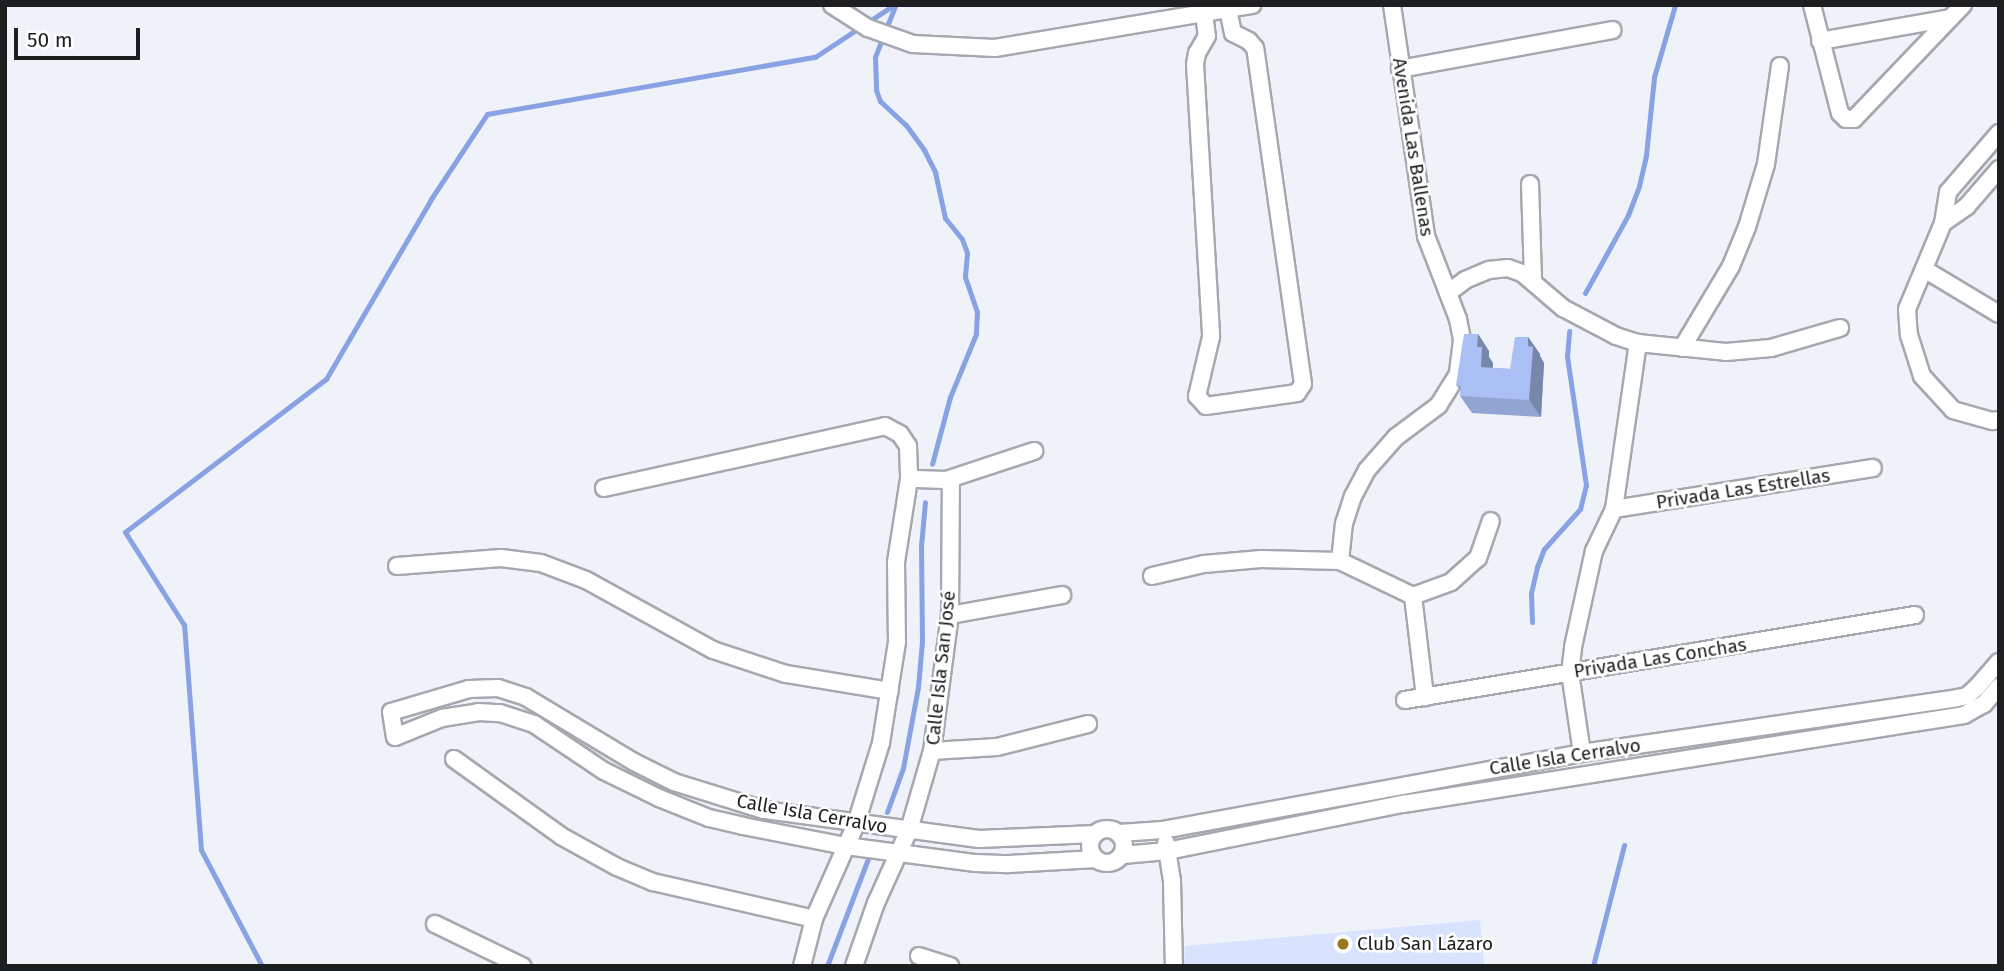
<!DOCTYPE html>
<html>
<head>
<meta charset="utf-8">
<style>
	body { margin:0 }
	#map { position:relative; width:2004px; height:971px; overflow:hidden; background:#eff2f9; font-family:"Fira Sans",sans-serif }
	div>[style] { position:absolute }
	.green>* { inset:0; background:#d8e3fd }
	.stream>* { height:5px; margin:-2.5px; padding:0 2.5px; transform-origin:2.5px; border-radius:2.5px; background:#89a2e3 }
	.roads { filter:drop-shadow(2px 0 #a5a8ae) drop-shadow(-2px 0 #a5a8ae) drop-shadow(0 2px #a5a8ae) drop-shadow(0 -2px #a5a8ae) }
	.street>* { height:16px; margin:-8px; padding:0 8px; transform-origin:8px; border-radius:8px; background:#fff }
	.street>.ring { margin:-8px; padding:0; box-sizing:content-box; background:none; border:16px solid #fff; border-radius:50% }
	.wall>* { inset:0; background:#92a4d2 }
	.shaded-wall>* { inset:0; background:#7786ab }
	.building>* { inset:0; background:#aabff4 }
	.dots>* { width:19px; height:19px; translate:-50% -50%; box-sizing:border-box; border:4px solid #fff; border-radius:50% }
	span { translate:-50% -50%; white-space:nowrap; text-align:center; line-height:1.15; -webkit-text-stroke:5px #fff; paint-order:stroke }
	.street-label { font-size:19px; color:#1d1e20 }
	.poi-label { font-size:19px; color:#1d1e20 }
	.left { translate:0 -50%; text-align:left }
	.frame { position:absolute; inset:0; border:7px solid #1d1e20; pointer-events:none }
	.scale { position:absolute; left:14px; top:28px; width:126px; height:32px; box-sizing:border-box; border:4px solid #1d1e20; border-top:0; padding-left:9px; font-size:21px; line-height:24px; white-space:nowrap; color:#1d1e20; -webkit-text-stroke:5px #fff; paint-order:stroke }
</style>
</head>
<body>
<div id="map">
	<div class="green">
		<div style="clip-path:polygon(1480px 920px,1484px 966px,1184px 966px,1185px 946px)"></div>
	</div>
	<div class="stream">
		<div style="left:895px;top:6px;width:55px;rotate:111.4deg"></div>
		<div style="left:875px;top:57px;width:33px;rotate:88deg"></div>
		<div style="left:876px;top:90px;width:12px;rotate:70deg"></div>
		<div style="left:880px;top:101px;width:35px;rotate:43deg"></div>
		<div style="left:906px;top:125px;width:31px;rotate:54deg"></div>
		<div style="left:924px;top:150px;width:25px;rotate:63deg"></div>
		<div style="left:935px;top:172px;width:47px;rotate:77.7deg"></div>
		<div style="left:945px;top:218px;width:27px;rotate:51deg"></div>
		<div style="left:962px;top:239px;width:15px;rotate:70deg"></div>
		<div style="left:967px;top:253px;width:24px;rotate:95deg"></div>
		<div style="left:965px;top:277px;width:37px;rotate:71deg"></div>
		<div style="left:977px;top:312px;width:22px;rotate:93deg"></div>
		<div style="left:976px;top:334px;width:68px;rotate:112.4deg"></div>
		<div style="left:950px;top:397px;width:69px;rotate:105deg"></div>
		<div style="left:1585px;top:293px;width:89px;rotate:-61.1deg"></div>
		<div style="left:1628px;top:215px;width:31px;rotate:-69deg"></div>
		<div style="left:1639px;top:186px;width:32px;rotate:-77deg"></div>
		<div style="left:1646px;top:155px;width:78px;rotate:-84.1deg"></div>
		<div style="left:1654px;top:77px;width:75px;rotate:-73.7deg"></div>
		<div style="left:1532px;top:622px;width:29px;rotate:-92deg"></div>
		<div style="left:1531px;top:593px;width:27px;rotate:-77deg"></div>
		<div style="left:1537px;top:567px;width:19px;rotate:-69deg"></div>
		<div style="left:1544px;top:549px;width:54px;rotate:-48deg"></div>
		<div style="left:1580px;top:509px;width:25px;rotate:-76deg"></div>
		<div style="left:1586px;top:485px;width:130px;rotate:-98.4deg"></div>
		<div style="left:1567px;top:356px;width:25px;rotate:-85deg"></div>
		<div style="left:887px;top:812px;width:47px;rotate:-70deg"></div>
		<div style="left:903px;top:768px;width:82px;rotate:-79.5deg"></div>
		<div style="left:918px;top:687px;width:46px;rotate:-85deg"></div>
		<div style="left:922px;top:641px;width:95px;rotate:-90.6deg"></div>
		<div style="left:921px;top:546px;width:44px;rotate:-84.8deg"></div>
		<div style="left:262px;top:966px;width:131px;rotate:-117.7deg"></div>
		<div style="left:201px;top:850px;width:226px;rotate:-94.3deg"></div>
		<div style="left:184px;top:625px;width:110px;rotate:-122.4deg"></div>
		<div style="left:125px;top:532px;width:253px;rotate:-37.3deg"></div>
		<div style="left:326px;top:379px;width:208px;rotate:-59.7deg"></div>
		<div style="left:431px;top:199px;width:102px;rotate:-56.6deg"></div>
		<div style="left:487px;top:114px;width:333px;rotate:-9.9deg"></div>
		<div style="left:815px;top:57px;width:95px;rotate:-33.4deg"></div>
		<div style="left:827px;top:966px;width:118px;rotate:-69.1deg"></div>
		<div style="left:1593px;top:966px;width:125px;rotate:-75.6deg"></div>
	</div>
	<div class="roads">
		<div class="street">
			<div style="left:832px;top:5px;width:43px;rotate:32.6deg"></div>
			<div style="left:868px;top:28px;width:48px;rotate:19.6deg"></div>
			<div style="left:913px;top:44px;width:82px;rotate:2.8deg"></div>
			<div style="left:995px;top:48px;width:261px;rotate:-9.5deg"></div>
			<div style="left:1392px;top:5px;width:233px;rotate:81.6deg"></div>
			<div style="left:1426px;top:236px;width:89px;rotate:68.9deg"></div>
			<div style="left:1458px;top:319px;width:21px;rotate:79deg"></div>
			<div style="left:1462px;top:340px;width:34px;rotate:97deg"></div>
			<div style="left:1458px;top:374px;width:36px;rotate:122deg"></div>
			<div style="left:1439px;top:405px;width:54px;rotate:143.3deg"></div>
			<div style="left:1396px;top:437px;width:44px;rotate:131.3deg"></div>
			<div style="left:1367px;top:470px;width:30px;rotate:118deg"></div>
			<div style="left:1353px;top:496px;width:28px;rotate:108deg"></div>
			<div style="left:1344px;top:523px;width:38px;rotate:96deg"></div>
			<div style="left:1340px;top:561px;width:81px;rotate:25.6deg"></div>
			<div style="left:1413px;top:596px;width:102px;rotate:83.2deg"></div>
			<div style="left:1812px;top:5px;width:112px;rotate:75.5deg"></div>
			<div style="left:1840px;top:113px;width:8px;rotate:45deg"></div>
			<div style="left:1846px;top:119px;width:8px"></div>
			<div style="left:1854px;top:119px;width:158px;rotate:-46.3deg"></div>
			<div style="left:1204px;top:13px;width:23px;rotate:83deg"></div>
			<div style="left:1207px;top:36px;width:20px;rotate:120deg"></div>
			<div style="left:1197px;top:53px;width:11px;rotate:100deg"></div>
			<div style="left:1195px;top:64px;width:273px;rotate:86.6deg"></div>
			<div style="left:1211px;top:337px;width:61px;rotate:103.3deg"></div>
			<div style="left:1197px;top:396px;width:13px;rotate:48deg"></div>
			<div style="left:1206px;top:406px;width:92px;rotate:-8.1deg"></div>
			<div style="left:1297px;top:393px;width:11px;rotate:-56deg"></div>
			<div style="left:1303px;top:384px;width:339px;rotate:-98.1deg"></div>
			<div style="left:1255px;top:48px;width:9px;rotate:-131deg"></div>
			<div style="left:1249px;top:41px;width:18px;rotate:-153deg"></div>
			<div style="left:1233px;top:33px;width:25px;rotate:-102deg"></div>
			<div style="left:1820px;top:41px;width:132px;rotate:-10deg"></div>
			<div style="left:1400px;top:69px;width:216px;rotate:-10.4deg"></div>
			<div style="left:1999px;top:133px;width:78px;rotate:130.8deg"></div>
			<div style="left:1948px;top:192px;width:31px;rotate:99deg"></div>
			<div style="left:1943px;top:223px;width:93px;rotate:112.7deg"></div>
			<div style="left:1907px;top:309px;width:26px;rotate:86deg"></div>
			<div style="left:1909px;top:335px;width:43px;rotate:72.4deg"></div>
			<div style="left:1922px;top:376px;width:46px;rotate:47.6deg"></div>
			<div style="left:1953px;top:410px;width:41px;rotate:15.8deg"></div>
			<div style="left:1992px;top:421px;width:7px;rotate:-8deg"></div>
			<div style="left:1530px;top:184px;width:98px;rotate:88.2deg"></div>
			<div style="left:1943px;top:223px;width:29px;rotate:-35deg"></div>
			<div style="left:1967px;top:206px;width:49px;rotate:-49.1deg"></div>
			<div style="left:1924px;top:269px;width:87px;rotate:31deg"></div>
			<div style="left:1448px;top:293px;width:21px;rotate:-37deg"></div>
			<div style="left:1465px;top:280px;width:26px;rotate:-23deg"></div>
			<div style="left:1489px;top:270px;width:19px;rotate:-6deg"></div>
			<div style="left:1508px;top:268px;width:15px;rotate:20deg"></div>
			<div style="left:1522px;top:273px;width:54px;rotate:40.5deg"></div>
			<div style="left:1563px;top:308px;width:60px;rotate:27.8deg"></div>
			<div style="left:1616px;top:336px;width:23px;rotate:18deg"></div>
			<div style="left:1638px;top:343px;width:88px;rotate:5.8deg"></div>
			<div style="left:1726px;top:352px;width:45px;rotate:-5.1deg"></div>
			<div style="left:1771px;top:348px;width:72px;rotate:-16.2deg"></div>
			<div style="left:1682px;top:348px;width:96px;rotate:-59.1deg"></div>
			<div style="left:1731px;top:266px;width:42px;rotate:-67.7deg"></div>
			<div style="left:1747px;top:227px;width:66px;rotate:-73.2deg"></div>
			<div style="left:1766px;top:164px;width:99px;rotate:-81.9deg"></div>
			<div style="left:946px;top:480px;width:93px;rotate:-18.2deg"></div>
			<div style="left:604px;top:488px;width:288px;rotate:-12.4deg"></div>
			<div style="left:885px;top:426px;width:17px;rotate:28deg"></div>
			<div style="left:900px;top:434px;width:14px;rotate:56deg"></div>
			<div style="left:908px;top:446px;width:33px;rotate:88deg"></div>
			<div style="left:909px;top:479px;width:84px;rotate:98.9deg"></div>
			<div style="left:896px;top:562px;width:80px;rotate:89.3deg"></div>
			<div style="left:897px;top:642px;width:102px;rotate:99deg"></div>
			<div style="left:881px;top:743px;width:85px;rotate:107.2deg"></div>
			<div style="left:856px;top:824px;width:104px;rotate:113.9deg"></div>
			<div style="left:814px;top:919px;width:49px;rotate:104.3deg"></div>
			<div style="left:1614px;top:509px;width:262px;rotate:-9deg"></div>
			<div style="left:397px;top:566px;width:104px;rotate:-4.4deg"></div>
			<div style="left:501px;top:558px;width:40px;rotate:7.1deg"></div>
			<div style="left:541px;top:563px;width:48px;rotate:20.7deg"></div>
			<div style="left:586px;top:580px;width:145px;rotate:28.9deg"></div>
			<div style="left:713px;top:650px;width:77px;rotate:18.2deg"></div>
			<div style="left:786px;top:674px;width:105px;rotate:9.3deg"></div>
			<div style="left:1152px;top:576px;width:53px;rotate:-13deg"></div>
			<div style="left:1204px;top:564px;width:57px;rotate:-5deg"></div>
			<div style="left:1261px;top:559px;width:79px;rotate:1.5deg"></div>
			<div style="left:1413px;top:596px;width:40px;rotate:-20.2deg"></div>
			<div style="left:1451px;top:582px;width:36px;rotate:-42deg"></div>
			<div style="left:1478px;top:558px;width:39px;rotate:-71deg"></div>
			<div style="left:950px;top:615px;width:114px;rotate:-10.1deg"></div>
			<div style="left:1405px;top:700px;width:517px;rotate:-9.46deg"></div>
			<div style="left:932px;top:751px;width:65px;rotate:-3.5deg"></div>
			<div style="left:997px;top:747px;width:94px;rotate:-14.2deg"></div>
			<div style="left:1582px;top:753px;width:81px;rotate:-98.5deg"></div>
			<div style="left:1570px;top:673px;width:26px;rotate:-83deg"></div>
			<div style="left:1573px;top:647px;width:98px;rotate:-77.7deg"></div>
			<div style="left:1594px;top:551px;width:47px;rotate:-64.5deg"></div>
			<div style="left:1614px;top:509px;width:168px;rotate:-81.8deg"></div>
			<div style="left:454px;top:759px;width:132px;rotate:35.7deg"></div>
			<div style="left:561px;top:836px;width:64px;rotate:29deg"></div>
			<div style="left:617px;top:867px;width:39px;rotate:23deg"></div>
			<div style="left:653px;top:882px;width:165px;rotate:12.9deg"></div>
			<div class="ring" style="left:1090px;top:829px;width:18px;height:18px"></div>
			<div style="left:1119px;top:833px;width:44px;rotate:-3.9deg"></div>
			<div style="left:1163px;top:830px;width:426px;rotate:-10.4deg"></div>
			<div style="left:1582px;top:753px;width:379px;rotate:-8.3deg"></div>
			<div style="left:1957px;top:698px;width:10px;rotate:-11deg"></div>
			<div style="left:1967px;top:696px;width:13px;rotate:-42deg"></div>
			<div style="left:1977px;top:687px;width:33px;rotate:-49deg"></div>
			<div style="left:1095px;top:834px;width:116px;rotate:177.5deg"></div>
			<div style="left:979px;top:839px;width:217px;rotate:-172.3deg"></div>
			<div style="left:764px;top:810px;width:94px;rotate:-162.7deg"></div>
			<div style="left:674px;top:782px;width:45px;rotate:-153.4deg"></div>
			<div style="left:634px;top:762px;width:126px;rotate:-149deg"></div>
			<div style="left:526px;top:697px;width:29px;rotate:-162deg"></div>
			<div style="left:498px;top:688px;width:29px;rotate:178deg"></div>
			<div style="left:469px;top:689px;width:81px;rotate:163.6deg"></div>
			<div style="left:391px;top:712px;width:25px;rotate:81deg"></div>
			<div style="left:395px;top:737px;width:51px;rotate:-22deg"></div>
			<div style="left:442px;top:718px;width:36px;rotate:-9deg"></div>
			<div style="left:478px;top:712px;width:22px;rotate:3deg"></div>
			<div style="left:500px;top:713px;width:36px;rotate:18deg"></div>
			<div style="left:534px;top:724px;width:84px;rotate:33.9deg"></div>
			<div style="left:604px;top:771px;width:61px;rotate:26.1deg"></div>
			<div style="left:659px;top:798px;width:54px;rotate:21.8deg"></div>
			<div style="left:709px;top:818px;width:35px;rotate:13deg"></div>
			<div style="left:743px;top:826px;width:105px;rotate:11deg"></div>
			<div style="left:846px;top:846px;width:131px;rotate:7.5deg"></div>
			<div style="left:976px;top:863px;width:33px;rotate:2deg"></div>
			<div style="left:1009px;top:864px;width:87px;rotate:-3.3deg"></div>
			<div style="left:1166px;top:843px;width:38px;rotate:81deg"></div>
			<div style="left:1172px;top:881px;width:85px;rotate:88.7deg"></div>
			<div style="left:1123px;top:855px;width:44px;rotate:-5.2deg"></div>
			<div style="left:1167px;top:851px;width:241px;rotate:-11.3deg"></div>
			<div style="left:1403px;top:804px;width:568px;rotate:-9.01deg"></div>
			<div style="left:1964px;top:715px;width:23px;rotate:-29deg"></div>
			<div style="left:1984px;top:704px;width:23px;rotate:-49deg"></div>
			<div style="left:435px;top:924px;width:97px;rotate:25.8deg"></div>
			<div style="left:919px;top:956px;width:33px;rotate:18deg"></div>
			<div style="left:854px;top:966px;width:67px;rotate:-70.8deg"></div>
			<div style="left:876px;top:903px;width:80px;rotate:-65.7deg"></div>
			<div style="left:909px;top:830px;width:82px;rotate:-73.8deg"></div>
			<div style="left:932px;top:751px;width:137px;rotate:-82.5deg"></div>
			<div style="left:950px;top:615px;width:129px;rotate:-89.6deg"></div>
			<div style="left:951px;top:486px;width:8px;rotate:-130deg"></div>
			<div style="left:946px;top:480px;width:37px;rotate:-178deg"></div>
		</div>
	</div>
	<div class="wall">
		<div style="clip-path:polygon(1478px 334px,1489px 351px,1489px 357px,1493px 363px,1493px 368px,1510px 369px,1528px 337px,1540px 354px,1540px 356px,1544px 363px,1541px 417px,1472px 413px,1460px 396px,1461px 391px,1456px 385px)"></div>
	</div>
	<div class="shaded-wall">
		<div style="clip-path:polygon(1478px 334px,1489px 351px,1489px 357px,1493px 363px,1492px 384px,1481px 367px,1477px 347px)"></div>
		<div style="clip-path:polygon(1528px 337px,1540px 354px,1540px 356px,1544px 363px,1541px 417px,1529px 400px)"></div>
	</div>
	<div class="building">
		<div style="clip-path:polygon(1464px 334px,1478px 334px,1477px 347px,1482px 347px,1481px 367px,1510px 369px,1515px 337px,1528px 337px,1528px 346px,1533px 347px,1529px 400px,1460px 396px,1461px 386px,1456px 385px)"></div>
	</div>
	<div class="dots">
		<div style="left:1343px;top:944px;background:#977821"></div>
	</div>
	<div class="street-label">
		<span style="left:1413px;top:147px;rotate:81deg">Avenida Las Ballenas</span>
		<span style="left:1743px;top:489px;rotate:-9deg">Privada Las Estrellas</span>
		<span style="left:1660px;top:658px;rotate:-9deg">Privada Las Conchas</span>
		<span style="left:941px;top:668px;rotate:-84deg">Calle Isla San José</span>
		<span style="left:1565px;top:757px;rotate:-9deg">Calle Isla Cerralvo</span>
		<span style="left:812px;top:814px;rotate:10deg">Calle Isla Cerralvo</span>
	</div>
	<div class="poi-label">
		<span class="left" style="left:1357px;top:944px">Club San Lázaro</span>
	</div>
	<div class="frame"></div>
	<div class="scale">50 m</div>
</div>
</body>
</html>
